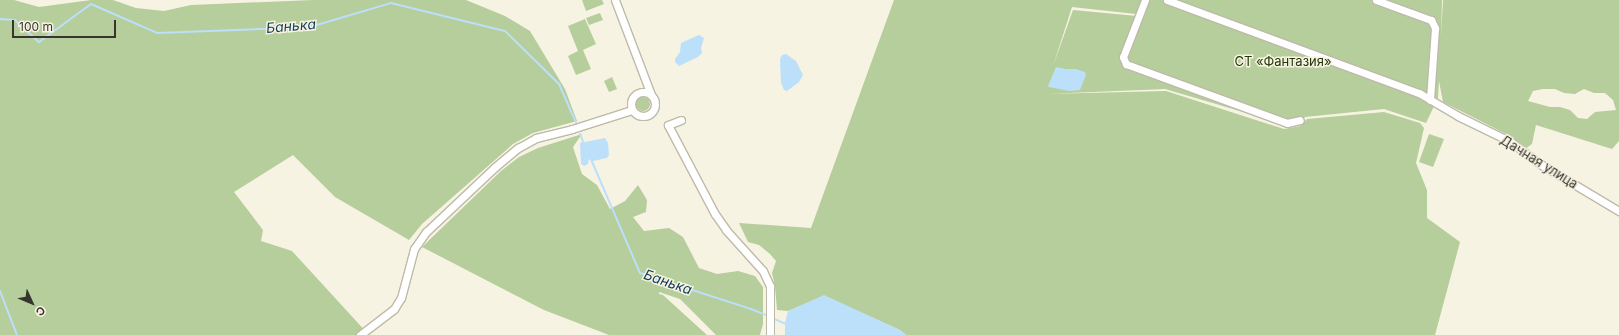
<!DOCTYPE html>
<html>
<head>
<meta charset="utf-8">
<style>
	body { margin:0 }
	#map { position:relative; width:1619px; height:335px; overflow:hidden; background:#f7f3e2; font-family:Inter,sans-serif }
	div>[style] { position:absolute }
	.green>* { inset:0; background:#b6cd9c }
	.round { border-radius:50% }
	.water>* { inset:0; background:#bcdffa }
	.stream>* { height:2px; margin:-1px; padding:0 1px; transform-origin:1px; border-radius:1px; background:#bcdffa }
	.roads { filter:drop-shadow(1px 0 #bebaa9) drop-shadow(-1px 0 #bebaa9) drop-shadow(0 1px #bebaa9) drop-shadow(0 -1px #bebaa9) }
	.minor>* { height:7px; margin:-3.5px; padding:0 3.5px; transform-origin:3.5px; border-radius:3.5px; background:#fff }
	.minor>.ring { margin:-3.5px; padding:0; box-sizing:content-box; background:none; border:7px solid #fff; border-radius:50% }
	span { translate:-50% -50%; white-space:nowrap; text-align:center; line-height:1.15; -webkit-text-stroke:3px #f7f3e2; paint-order:stroke }
	.park-label { font-size:13px; color:#25370a }
	.street-label { font-size:13px; color:#37352e }
	.water-label { font-size:14px; color:#0e3d5a; font-style:italic }
	.north { position:absolute; left:12px; top:283px; width:40px; height:40px; -webkit-text-stroke:3px #f7f3e2; paint-order:stroke; rotate:134deg; font-size:11px; font-weight:700; line-height:16px; text-align:center; color:#37352e }
	.north::after { content:''; display:block; margin:auto; width:14px; height:18px; background:#37352e; clip-path:polygon(50% 0,100% 100%,50% 72%,0 100%) }
	.scale { position:absolute; left:12px; top:20px; width:104px; height:18px; box-sizing:border-box; border:2px solid #37352e; border-top:0; padding-left:5px; font-size:12px; line-height:14px; white-space:nowrap; color:#37352e; -webkit-text-stroke:3px #f7f3e2; paint-order:stroke }
</style>
</head>
<body>
<div id="map">
	<div class="green">
		<div style="clip-path:polygon(0 0,14px 0,39px 7px,91px 0,113px 0,136px 8px,164px 11px,191px 5px,313px 0,466px 0,505px 16px,530px 31px,565px 89px,577px 121px,533px 133px,513px 144px,422px 224px,409px 240px,335px 197px,293px 155px,234px 192px,263px 230px,261px 241px,292px 251px,369px 335px,0 335px)"></div>
		<div style="clip-path:polygon(582px 0,602px 0,604px 4px,586px 11px)"></div>
		<div style="clip-path:polygon(evenodd,894px 0,1442px 0,1441px 37px,1443px 0,1619px 0,1619px 141px,1612px 149px,1536px 125px,1532px 144px,1525px 149px,1510px 136px,1443px 102px,1439px 81px,1438px 98px,1426px 123px,1384px 109px,1305px 117px,1299px 125px,1287px 125px,1165px 89px,1045px 94px,1166px 91px,1284px 129px,1300px 126px,1307px 119px,1384px 112px,1420px 123px,1424px 128px,1416px 163px,1427px 190px,1427px 218px,1460px 242px,1435px 335px,906px 335px,900px 330px,824px 296px,788px 311px,777px 310px,775px 287px,772px 273px,776px 261px,770px 254px,759px 245px,748px 242px,739px 223px,811px 228px,894px 0,1072px 7px,1136px 14px,1137px 16px,1073px 10px,1053px 66px,1072px 7px,894px 0,1543px 89px,1555px 89px,1564px 93px,1575px 94px,1584px 89px,1594px 93px,1605px 93px,1613px 100px,1616px 110px,1595px 112px,1587px 119px,1578px 118px,1570px 110px,1560px 107px,1550px 107px,1528px 101px,1533px 91px,1543px 89px)"></div>
		<div style="clip-path:polygon(600px 13px,603px 20px,589px 25px,586px 18px)"></div>
		<div style="clip-path:polygon(585px 19px,596px 44px,583px 50px,591px 69px,576px 75px,568px 56px,578px 51px,568px 26px)"></div>
		<div style="clip-path:polygon(612px 77px,617px 89px,609px 92px,604px 81px)"></div>
		<div class="round" style="left:636px;top:97px;width:14px;height:14px"></div>
		<div style="clip-path:polygon(582px 134px,573px 147px,582px 174px,597px 185px,610px 209px,625px 201px,638px 185px,647px 200px,646px 212px,633px 217px,644px 231px,669px 228px,683px 237px,699px 268px,717px 274px,738px 271px,755px 276px,763px 287px,763px 324px,760px 335px,716px 335px,680px 299px,659px 292px,659px 294px,663px 295px,707px 335px,609px 335px,544px 310px,422px 247px,501px 171px,519px 157px,538px 148px)"></div>
		<div style="clip-path:polygon(1429px 134px,1444px 139px,1433px 167px,1419px 162px)"></div>
	</div>
	<div class="water">
		<div style="clip-path:polygon(699px 35px,704px 38px,701px 48px,702px 53px,698px 57px,679px 66px,675px 62px,675px 59px,680px 52px,681px 43px)"></div>
		<div style="clip-path:polygon(786px 54px,796px 61px,803px 75px,799px 82px,787px 91px,784px 90px,781px 83px,780px 59px,782px 55px)"></div>
		<div style="clip-path:polygon(1056px 67px,1066px 69px,1076px 69px,1085px 72px,1086px 75px,1080px 90px,1069px 91px,1049px 87px,1048px 86px)"></div>
		<div style="clip-path:polygon(605px 138px,608px 143px,609px 155px,607px 158px,593px 161px,589px 159px,588px 164px,584px 166px,581px 164px,580px 143px)"></div>
		<div style="clip-path:polygon(824px 295px,900px 330px,906px 335px,785px 335px,785px 323px,788px 311px)"></div>
	</div>
	<div class="stream">
		<div style="left:0;top:19px;width:15px;rotate:4deg"></div>
		<div style="left:15px;top:20px;width:33px;rotate:43deg"></div>
		<div style="left:39px;top:42px;width:64px;rotate:-36.2deg"></div>
		<div style="left:91px;top:4px;width:72px;rotate:23.7deg"></div>
		<div style="left:157px;top:33px;width:153px;rotate:-2.2deg"></div>
		<div style="left:310px;top:27px;width:84px;rotate:-16.5deg"></div>
		<div style="left:391px;top:3px;width:117px;rotate:13.8deg"></div>
		<div style="left:505px;top:31px;width:76px;rotate:44.5deg"></div>
		<div style="left:559px;top:84px;width:45px;rotate:66.3deg"></div>
		<div style="left:580px;top:134px;width:11px;rotate:68deg"></div>
		<div style="left:590px;top:157px;width:126px;rotate:66.7deg"></div>
		<div style="left:640px;top:273px;width:117px;rotate:18deg"></div>
		<div style="left:751px;top:309px;width:18px;rotate:22deg"></div>
		<div style="left:0;top:291px;width:47px;rotate:68.9deg"></div>
		<div style="left:772px;top:318px;width:15px;rotate:23deg"></div>
	</div>
	<div class="roads">
		<div class="minor">
			<div style="left:615px;top:0;width:102px;rotate:69.2deg"></div>
			<div style="left:1145px;top:0;width:61px;rotate:111.1deg"></div>
			<div style="left:1123px;top:57px;width:8px;rotate:67deg"></div>
			<div style="left:1126px;top:64px;width:171px;rotate:20.1deg"></div>
			<div style="left:1287px;top:123px;width:13px;rotate:-13deg"></div>
			<div style="left:1167px;top:0;width:269px;rotate:20.3deg"></div>
			<div style="left:1419px;top:93px;width:45px;rotate:30.5deg"></div>
			<div style="left:1458px;top:116px;width:59px;rotate:26.1deg"></div>
			<div style="left:1511px;top:142px;width:39px;rotate:37deg"></div>
			<div style="left:1542px;top:165px;width:90px;rotate:30.9deg"></div>
			<div style="left:1376px;top:0;width:59px;rotate:20deg"></div>
			<div style="left:1431px;top:20px;width:9px;rotate:63deg"></div>
			<div style="left:1435px;top:28px;width:72px;rotate:94deg"></div>
			<div class="ring" style="left:631px;top:92px;width:17px;height:17px"></div>
			<div style="left:681px;top:120px;width:14px;rotate:159deg"></div>
			<div style="left:668px;top:125px;width:101px;rotate:62.2deg"></div>
			<div style="left:715px;top:214px;width:19px;rotate:55deg"></div>
			<div style="left:726px;top:230px;width:55px;rotate:47.9deg"></div>
			<div style="left:763px;top:271px;width:17px;rotate:65deg"></div>
			<div style="left:770px;top:286px;width:49px;rotate:90deg"></div>
			<div style="left:360px;top:335px;width:43px;rotate:-37.4deg"></div>
			<div style="left:394px;top:309px;width:13px;rotate:-58deg"></div>
			<div style="left:401px;top:298px;width:51px;rotate:-75.1deg"></div>
			<div style="left:414px;top:249px;width:21px;rotate:-55deg"></div>
			<div style="left:426px;top:232px;width:95px;rotate:-43.3deg"></div>
			<div style="left:495px;top:167px;width:30px;rotate:-40deg"></div>
			<div style="left:518px;top:148px;width:21px;rotate:-29deg"></div>
			<div style="left:536px;top:138px;width:37px;rotate:-14deg"></div>
			<div style="left:572px;top:129px;width:63px;rotate:-17.6deg"></div>
		</div>
	</div>
	<div class="park-label">
		<span style="left:1283px;top:61px">СТ «Фантазия»</span>
	</div>
	<div class="street-label">
		<span style="left:1539px;top:162px;rotate:32deg">Дачная улица</span>
	</div>
	<div class="water-label">
		<span style="left:291px;top:26px;rotate:-5deg">Банька</span>
		<span style="left:668px;top:282px;rotate:19deg">Банька</span>
	</div>
	<div class="north">С</div>
	<div class="scale">100 m</div>
</div>
</body>
</html>
